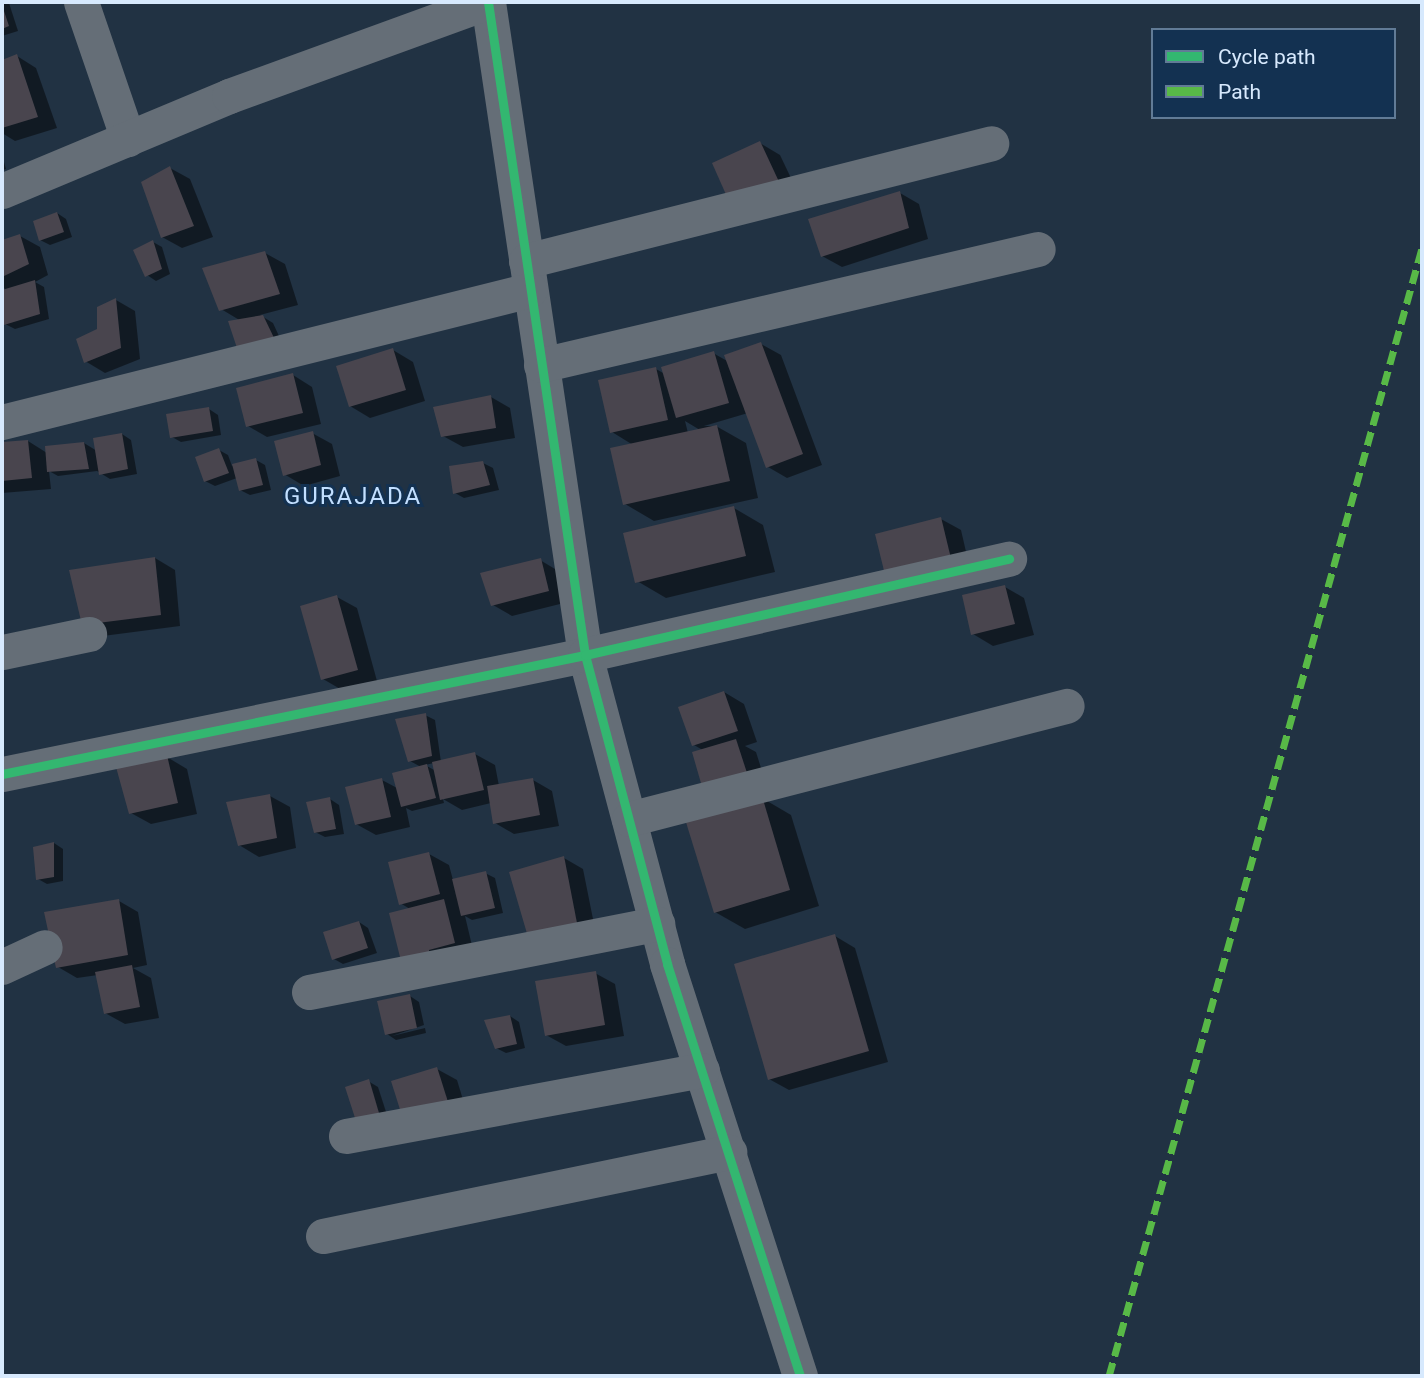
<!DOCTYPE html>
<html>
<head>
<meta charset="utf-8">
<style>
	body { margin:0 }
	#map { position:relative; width:1424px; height:1378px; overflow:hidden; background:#213243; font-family:Roboto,sans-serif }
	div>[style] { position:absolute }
	.shadow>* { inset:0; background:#0007 }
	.building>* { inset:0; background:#49454e }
	.street>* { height:35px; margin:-17.5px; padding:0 17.5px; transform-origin:17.5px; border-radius:17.5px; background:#656e77 }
	.quiet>* { height:7px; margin-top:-3.5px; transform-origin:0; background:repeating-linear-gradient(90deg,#58b947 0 14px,transparent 0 21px) }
	.cycleway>* { height:9px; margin:-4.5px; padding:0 4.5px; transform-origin:4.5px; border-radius:4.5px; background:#33b770 }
	span { translate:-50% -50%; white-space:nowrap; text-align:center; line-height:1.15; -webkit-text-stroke:6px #133151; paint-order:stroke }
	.quarter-label { font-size:24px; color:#c2dfff; letter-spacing:2px }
	.frame { position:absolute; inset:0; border:4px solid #d7e9fd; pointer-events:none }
	.legend { position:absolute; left:1151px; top:28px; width:245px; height:91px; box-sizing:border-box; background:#133151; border:2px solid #617b96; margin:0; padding:9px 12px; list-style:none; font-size:21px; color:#d7e9fd }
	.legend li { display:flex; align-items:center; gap:14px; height:35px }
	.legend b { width:35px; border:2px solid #617b96 }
</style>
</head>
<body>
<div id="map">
	<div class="shadow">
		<div style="clip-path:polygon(2px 2px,9px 3px,18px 31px,2px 36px)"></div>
		<div style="clip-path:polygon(17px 56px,36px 68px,57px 128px,15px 141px,2px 133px,2px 62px)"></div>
		<div style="clip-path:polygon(760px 143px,780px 155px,800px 197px,753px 218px)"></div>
		<div style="clip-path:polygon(2px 155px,6px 169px,2px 170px)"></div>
		<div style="clip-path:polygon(170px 168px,190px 179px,213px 237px,182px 248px,162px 237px)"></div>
		<div style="clip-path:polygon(900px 193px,919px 204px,928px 239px,842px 267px,822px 256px)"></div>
		<div style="clip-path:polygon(57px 213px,66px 219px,72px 237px,50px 245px,40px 240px)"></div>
		<div style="clip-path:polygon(20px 236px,40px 247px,48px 275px,35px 282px,44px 287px,49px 319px,15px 329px,5px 324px,2px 309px,2px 292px,7px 290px,2px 287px,2px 242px)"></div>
		<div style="clip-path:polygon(153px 242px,162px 247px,170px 274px,156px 281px,147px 275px)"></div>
		<div style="clip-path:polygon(265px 253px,285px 264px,298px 305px,260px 315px,273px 323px,284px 347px,221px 309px)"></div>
		<div style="clip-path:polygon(116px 300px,135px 311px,140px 359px,105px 373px,85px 361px)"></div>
		<div style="clip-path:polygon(evenodd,761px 344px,781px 355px,822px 465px,787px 478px,768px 467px,748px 413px,704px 426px,716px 426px,746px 443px,758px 498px,654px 521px,625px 504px,633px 445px,612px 432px,656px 369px,665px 374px,713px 353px,729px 362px,761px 344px,685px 421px,700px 430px,688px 433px,685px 421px)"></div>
		<div style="clip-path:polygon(393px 350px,413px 362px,425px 401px,370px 418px,350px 406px)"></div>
		<div style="clip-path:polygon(293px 375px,312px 387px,321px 424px,267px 437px,248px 426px)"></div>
		<div style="clip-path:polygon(491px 397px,510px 408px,515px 438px,463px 447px,443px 436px)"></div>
		<div style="clip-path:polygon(209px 409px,218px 415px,221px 435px,181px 442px,172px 437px)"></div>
		<div style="clip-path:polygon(312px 433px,332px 444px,340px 476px,304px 486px,284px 474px)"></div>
		<div style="clip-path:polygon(122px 434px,131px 440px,137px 474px,110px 479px,97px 471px,58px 476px,49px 471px,51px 489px,2px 493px,2px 444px,28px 441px,47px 453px,84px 443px,97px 451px)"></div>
		<div style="clip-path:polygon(219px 450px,228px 455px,232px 466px,256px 460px,265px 465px,271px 490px,250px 495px,240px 490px,237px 478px,215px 486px,205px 481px)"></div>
		<div style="clip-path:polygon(483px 463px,493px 468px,499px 490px,464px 498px,455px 493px)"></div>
		<div style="clip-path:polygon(734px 508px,763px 525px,775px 572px,666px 598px,637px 581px)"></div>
		<div style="clip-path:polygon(941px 519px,961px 530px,973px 582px,909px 597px)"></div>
		<div style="clip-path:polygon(155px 558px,175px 570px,180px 626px,103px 636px,84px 624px)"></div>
		<div style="clip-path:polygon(540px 560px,560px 572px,568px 602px,512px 616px,493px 605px)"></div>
		<div style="clip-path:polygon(1005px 587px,1024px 598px,1034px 635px,993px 646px,973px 634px)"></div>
		<div style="clip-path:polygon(337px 597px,357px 608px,377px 681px,342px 690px,323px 679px)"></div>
		<div style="clip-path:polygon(724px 692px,744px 704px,757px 742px,745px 746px,756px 752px,767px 787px,694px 745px)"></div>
		<div style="clip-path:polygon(evenodd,425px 715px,435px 720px,441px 762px,475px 754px,495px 765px,499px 786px,533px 780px,552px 791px,559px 826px,514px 834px,495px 823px,491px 803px,462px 810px,443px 799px,444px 803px,412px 811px,406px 808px,410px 827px,376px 835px,356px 824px,382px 780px,399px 789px,421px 767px,410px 761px,425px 715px,434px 763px,436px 771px,425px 765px,434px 763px)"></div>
		<div style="clip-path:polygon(167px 757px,187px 769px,197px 814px,151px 824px,131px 813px)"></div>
		<div style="clip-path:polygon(270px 796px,290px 807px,296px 848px,259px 857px,239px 845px)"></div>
		<div style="clip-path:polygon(762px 798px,791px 815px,819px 906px,745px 929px,715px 912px)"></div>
		<div style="clip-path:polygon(330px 799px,339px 805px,344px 834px,325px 837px,315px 832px)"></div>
		<div style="clip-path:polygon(54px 843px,63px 849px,63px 881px,47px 884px,38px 879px)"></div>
		<div style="clip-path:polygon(429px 854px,449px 865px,453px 880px,485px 873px,495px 878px,503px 913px,472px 920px,465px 916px,474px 954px,424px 975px,410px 909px,400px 903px)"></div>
		<div style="clip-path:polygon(564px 858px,583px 869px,596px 934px,549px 948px)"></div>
		<div style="clip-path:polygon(119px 901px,138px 912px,147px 965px,133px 968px,151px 978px,159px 1018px,125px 1024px,105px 1013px,98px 975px,77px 978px,58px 967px)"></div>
		<div style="clip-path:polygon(359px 922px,368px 928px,377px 953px,343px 964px,334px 959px)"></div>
		<div style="clip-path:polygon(835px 936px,855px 948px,888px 1062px,789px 1090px,769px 1079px)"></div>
		<div style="clip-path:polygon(595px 973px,615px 984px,624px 1036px,566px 1046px,546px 1035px)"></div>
		<div style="clip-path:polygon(410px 996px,419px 1002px,424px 1025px,392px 1036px,425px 1028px,426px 1033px,396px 1040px,387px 1034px)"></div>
		<div style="clip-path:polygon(510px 1016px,519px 1022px,525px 1048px,506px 1053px,496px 1048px)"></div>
		<div style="clip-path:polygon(437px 1069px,457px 1080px,468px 1116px,424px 1129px)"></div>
		<div style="clip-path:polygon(368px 1081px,378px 1087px,388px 1118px,367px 1125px)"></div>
	</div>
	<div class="building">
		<div style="clip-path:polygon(2px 5px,9px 26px,2px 29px)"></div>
		<div style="clip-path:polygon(17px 54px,38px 117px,2px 128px,2px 60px)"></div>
		<div style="clip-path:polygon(760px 141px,781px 186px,732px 208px,712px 163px)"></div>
		<div style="clip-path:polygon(170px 166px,194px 226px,161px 238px,141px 182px)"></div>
		<div style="clip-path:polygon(900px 191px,909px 228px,821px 257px,808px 219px)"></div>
		<div style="clip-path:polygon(57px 212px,64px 232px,39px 241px,33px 221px)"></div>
		<div style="clip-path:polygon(20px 234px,29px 264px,2px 277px,2px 240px)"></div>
		<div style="clip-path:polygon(153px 240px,162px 269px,145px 277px,133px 250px)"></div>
		<div style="clip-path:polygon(265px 251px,280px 294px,219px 311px,202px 268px)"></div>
		<div style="clip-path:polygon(35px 280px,40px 314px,4px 325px,2px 290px)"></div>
		<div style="clip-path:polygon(116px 298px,121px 348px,84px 363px,76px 339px,97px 329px,97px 307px)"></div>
		<div style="clip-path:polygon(263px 315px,276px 342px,238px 351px,228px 321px)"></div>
		<div style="clip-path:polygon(761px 342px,803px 454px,766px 468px,724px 355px)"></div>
		<div style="clip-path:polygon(393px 348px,406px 390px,349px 407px,336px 366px)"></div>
		<div style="clip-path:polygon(714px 351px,729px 403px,676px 418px,661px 367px)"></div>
		<div style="clip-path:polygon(656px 367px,668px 420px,610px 433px,598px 380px)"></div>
		<div style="clip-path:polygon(293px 373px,303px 413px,246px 427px,236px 388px)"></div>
		<div style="clip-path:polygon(491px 395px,496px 428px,441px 437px,433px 407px)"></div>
		<div style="clip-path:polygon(209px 407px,213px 431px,170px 438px,166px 414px)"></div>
		<div style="clip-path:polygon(717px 425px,730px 481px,623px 505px,610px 448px)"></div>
		<div style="clip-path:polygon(313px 431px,321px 465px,283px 476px,274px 441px)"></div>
		<div style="clip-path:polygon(122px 433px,128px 469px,99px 475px,93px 438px)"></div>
		<div style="clip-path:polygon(28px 440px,32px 478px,2px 481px,2px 442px)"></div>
		<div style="clip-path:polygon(84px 442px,89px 469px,47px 472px,45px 446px)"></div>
		<div style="clip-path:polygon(219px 448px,229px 473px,204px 482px,195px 457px)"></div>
		<div style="clip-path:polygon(256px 458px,263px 485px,239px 491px,232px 464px)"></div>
		<div style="clip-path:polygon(483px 461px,490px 485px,453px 494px,449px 466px)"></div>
		<div style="clip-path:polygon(734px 506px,746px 556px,635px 583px,623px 533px)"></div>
		<div style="clip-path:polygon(941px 517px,954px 571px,888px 587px,875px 534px)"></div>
		<div style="clip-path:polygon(155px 557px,161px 615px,82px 625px,69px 570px)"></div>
		<div style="clip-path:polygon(541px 558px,549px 591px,491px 606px,480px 573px)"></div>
		<div style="clip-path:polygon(1005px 585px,1015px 624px,971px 635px,962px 595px)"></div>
		<div style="clip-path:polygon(337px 595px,358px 670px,321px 680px,300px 606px)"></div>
		<div style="clip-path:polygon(724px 691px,738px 731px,692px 746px,678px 707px)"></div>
		<div style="clip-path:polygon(426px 713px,432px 756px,408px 762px,395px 719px)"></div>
		<div style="clip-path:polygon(736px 739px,748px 776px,703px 790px,692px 752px)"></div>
		<div style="clip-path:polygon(475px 752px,484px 790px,440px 800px,432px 762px)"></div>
		<div style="clip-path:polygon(167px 755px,178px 803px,129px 814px,116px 767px)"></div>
		<div style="clip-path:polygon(427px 764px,436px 798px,401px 807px,392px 773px)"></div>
		<div style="clip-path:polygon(382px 778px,391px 817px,355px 825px,345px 787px)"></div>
		<div style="clip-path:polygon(533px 778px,540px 815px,493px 824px,487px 786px)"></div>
		<div style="clip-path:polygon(270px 794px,277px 838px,238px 846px,226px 802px)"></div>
		<div style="clip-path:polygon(762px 796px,790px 890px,714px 913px,685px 819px)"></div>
		<div style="clip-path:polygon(330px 797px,336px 829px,314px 833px,306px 802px)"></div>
		<div style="clip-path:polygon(54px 842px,54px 877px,36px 880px,33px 847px)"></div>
		<div style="clip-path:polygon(429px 852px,440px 894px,399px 905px,388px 862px)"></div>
		<div style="clip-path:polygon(564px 856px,577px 923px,528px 937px,509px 872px)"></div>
		<div style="clip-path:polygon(486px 871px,495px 908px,461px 916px,452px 879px)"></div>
		<div style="clip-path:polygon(119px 899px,128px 955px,56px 968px,44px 912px)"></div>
		<div style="clip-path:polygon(444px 899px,455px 943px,429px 950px,431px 958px,402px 965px,389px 913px)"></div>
		<div style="clip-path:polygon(359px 921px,368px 948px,332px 960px,323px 932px)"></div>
		<div style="clip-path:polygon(835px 934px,869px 1051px,768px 1080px,734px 964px)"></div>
		<div style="clip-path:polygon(132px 965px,140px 1007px,104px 1014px,95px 972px)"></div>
		<div style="clip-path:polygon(596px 971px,605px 1025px,545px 1036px,535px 981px)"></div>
		<div style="clip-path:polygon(410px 994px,417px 1028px,385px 1035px,377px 1001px)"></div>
		<div style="clip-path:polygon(510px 1015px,517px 1044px,495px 1049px,484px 1020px)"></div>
		<div style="clip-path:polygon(437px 1067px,449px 1105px,403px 1119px,391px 1081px)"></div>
		<div style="clip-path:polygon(369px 1079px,379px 1113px,356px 1121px,345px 1087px)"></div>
	</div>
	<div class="street">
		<div style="left:81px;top:2px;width:145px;rotate:71.1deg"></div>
		<div style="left:488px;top:2px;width:660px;rotate:81.55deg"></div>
		<div style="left:585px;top:655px;width:320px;rotate:75.1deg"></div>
		<div style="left:667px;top:964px;width:433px;rotate:72.1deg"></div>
		<div style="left:2px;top:191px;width:246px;rotate:-22.7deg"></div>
		<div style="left:229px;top:96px;width:275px;rotate:-20deg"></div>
		<div style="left:526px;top:261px;width:480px;rotate:-14.2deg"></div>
		<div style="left:541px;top:365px;width:510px;rotate:-13.14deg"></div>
		<div style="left:2px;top:422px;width:544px;rotate:-14.04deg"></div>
		<div style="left:2px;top:652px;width:89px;rotate:-11.7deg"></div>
		<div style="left:2px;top:774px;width:595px;rotate:-11.54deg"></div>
		<div style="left:585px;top:655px;width:435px;rotate:-12.8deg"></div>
		<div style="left:629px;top:819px;width:452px;rotate:-14.5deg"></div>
		<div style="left:2px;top:967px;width:47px;rotate:-24.9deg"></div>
		<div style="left:309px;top:992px;width:355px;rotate:-11.1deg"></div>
		<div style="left:346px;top:1136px;width:362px;rotate:-10.5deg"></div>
		<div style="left:323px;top:1236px;width:415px;rotate:-11.7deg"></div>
	</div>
	<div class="quiet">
		<div style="left:1109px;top:1376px;width:1171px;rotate:-74.49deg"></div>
	</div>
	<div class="cycleway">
		<div style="left:488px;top:2px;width:660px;rotate:81.55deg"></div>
		<div style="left:585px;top:655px;width:320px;rotate:75.1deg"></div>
		<div style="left:667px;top:964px;width:433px;rotate:72.1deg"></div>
		<div style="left:2px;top:774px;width:595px;rotate:-11.54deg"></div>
		<div style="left:585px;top:655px;width:435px;rotate:-12.8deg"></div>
	</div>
	<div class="quarter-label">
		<span style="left:353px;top:497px">GURAJADA</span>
	</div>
	<div class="frame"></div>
	<ul class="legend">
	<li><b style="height:9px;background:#33b770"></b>Cycle path</li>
	<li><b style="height:9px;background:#58b947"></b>Path</li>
	</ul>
</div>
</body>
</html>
